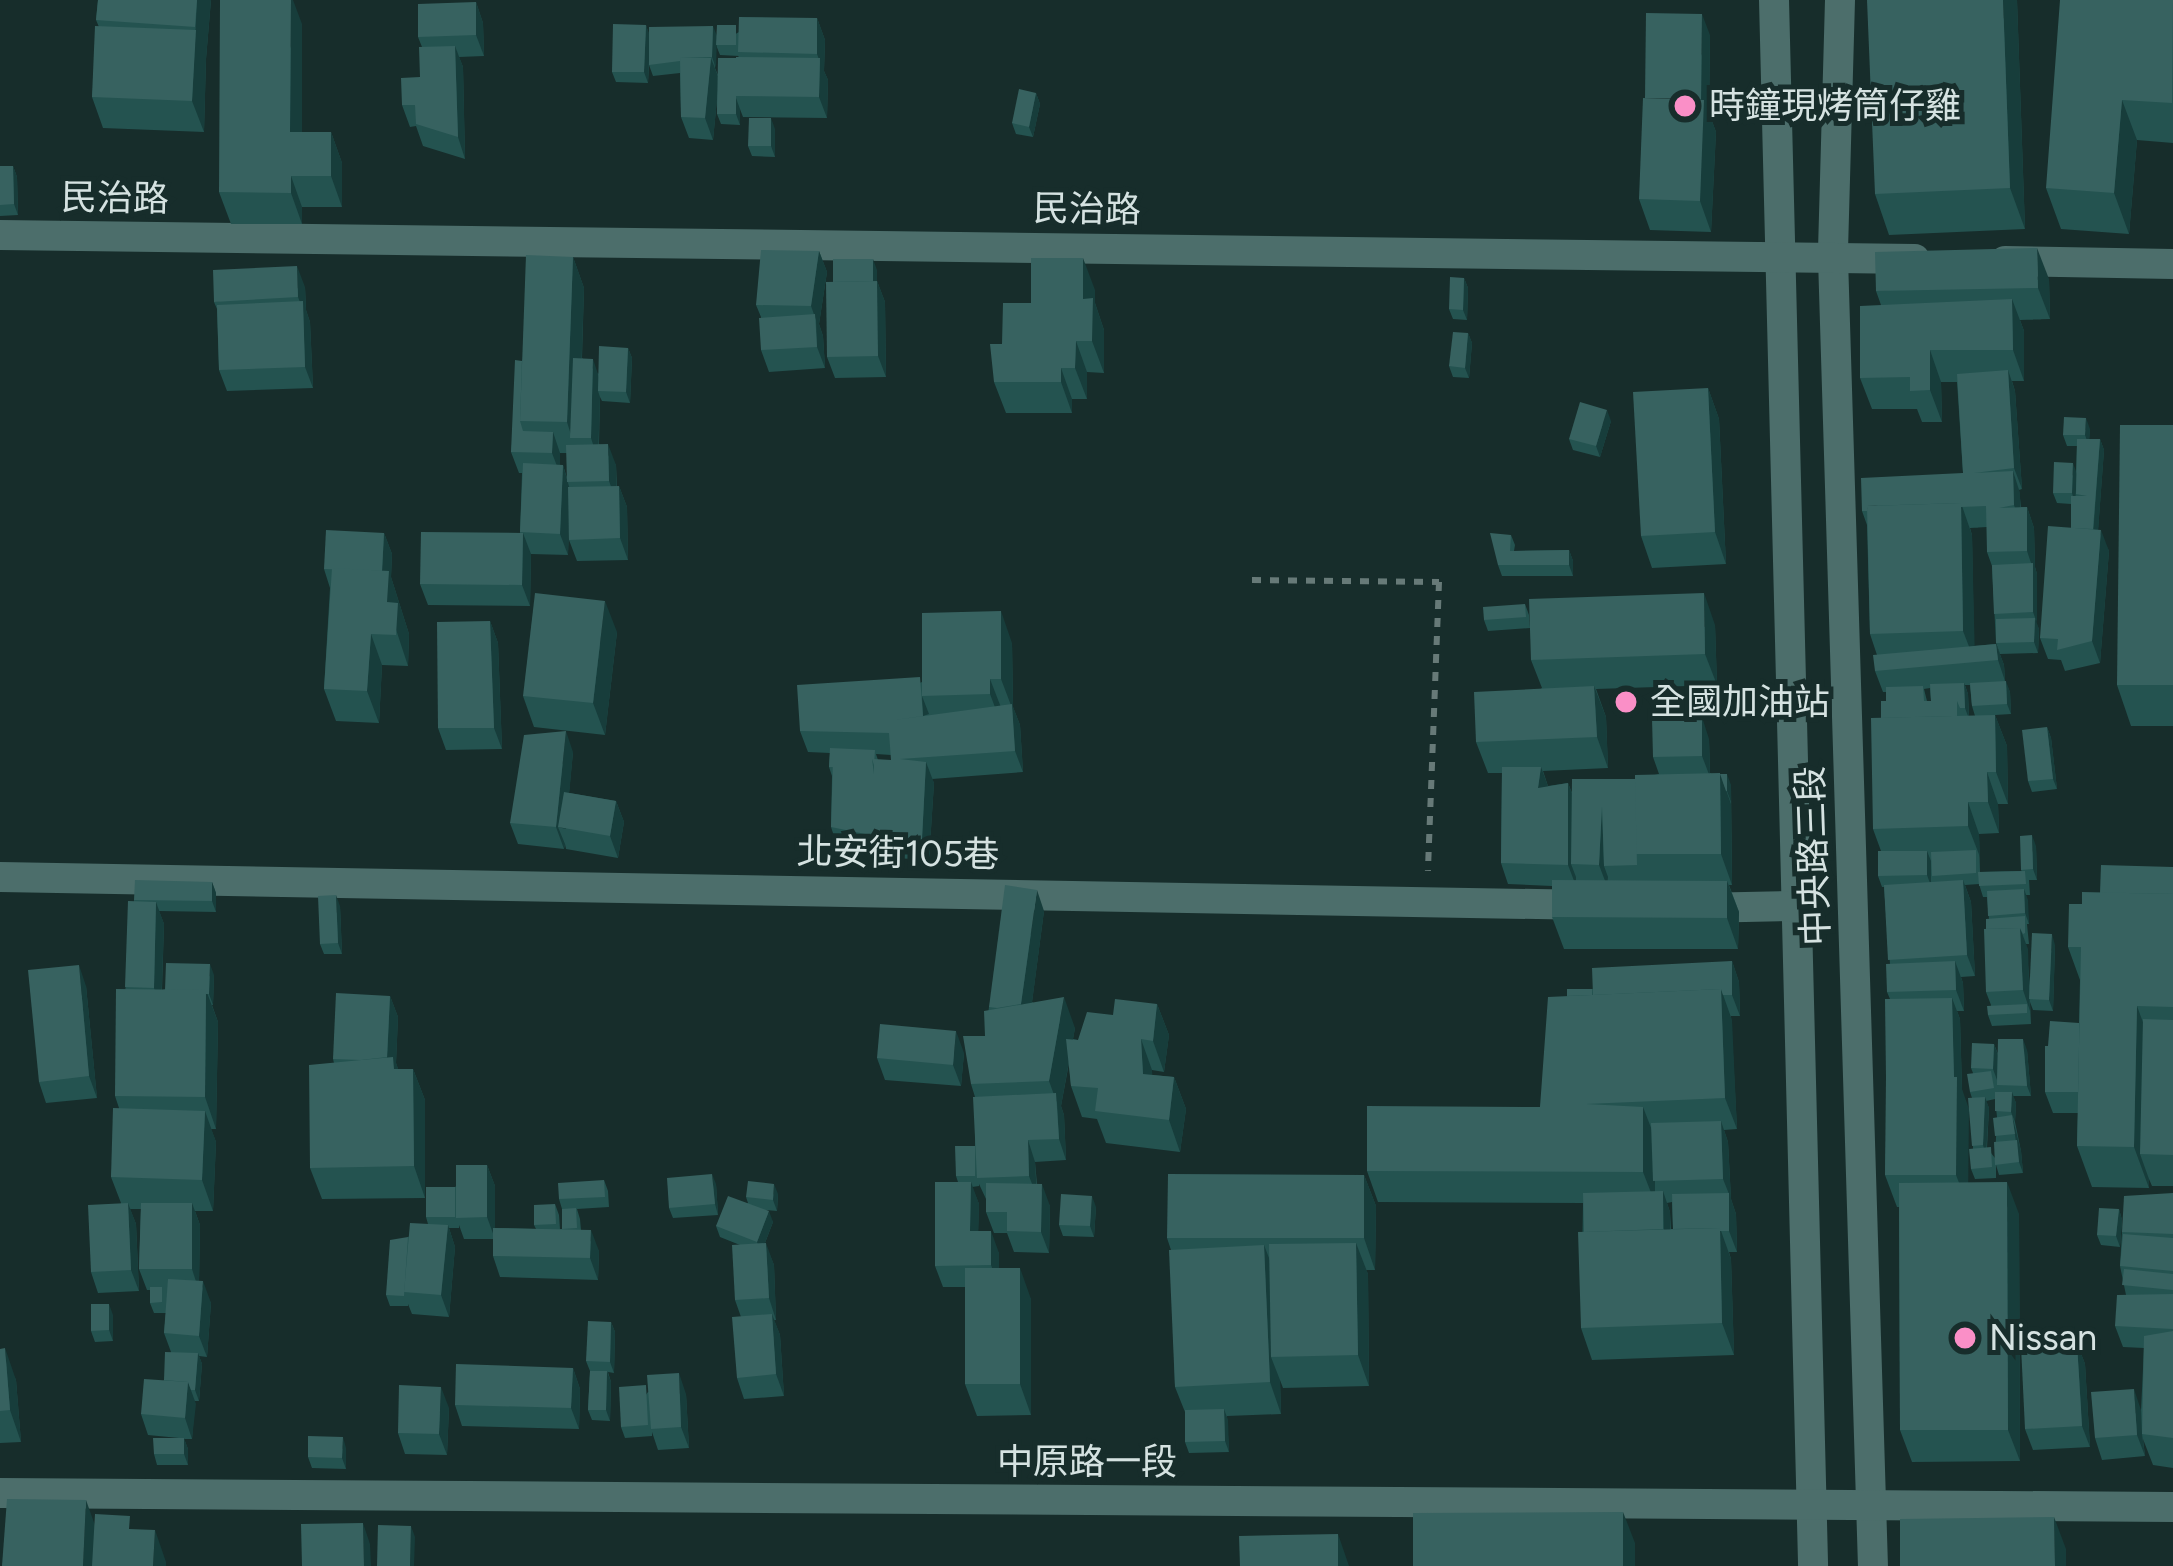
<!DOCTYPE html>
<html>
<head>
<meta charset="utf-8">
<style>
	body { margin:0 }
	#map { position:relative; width:2173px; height:1566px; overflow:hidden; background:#172d2b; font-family:Figtree,"Noto Sans TC",sans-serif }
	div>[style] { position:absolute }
	.path>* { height:6px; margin-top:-3px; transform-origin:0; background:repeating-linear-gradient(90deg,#677a78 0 9px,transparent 0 18px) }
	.minor>* { height:30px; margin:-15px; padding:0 15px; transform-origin:15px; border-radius:15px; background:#4c6e6b }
	.wall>* { inset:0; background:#245350 }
	.shaded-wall>* { inset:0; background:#173d3b }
	.building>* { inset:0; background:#376260 }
	.dots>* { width:33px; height:33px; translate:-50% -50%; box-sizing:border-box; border:6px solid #172d2b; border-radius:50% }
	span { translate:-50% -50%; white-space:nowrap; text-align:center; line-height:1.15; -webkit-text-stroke:10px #172d2b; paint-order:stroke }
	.poi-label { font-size:36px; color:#d5e2e1 }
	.left { translate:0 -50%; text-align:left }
	.street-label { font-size:36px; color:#d5e2e1 }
</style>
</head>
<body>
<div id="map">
	<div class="path">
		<div style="left:1252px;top:580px;width:187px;rotate:0.6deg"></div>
		<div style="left:1439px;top:582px;width:289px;rotate:92.2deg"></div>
	</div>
	<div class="minor">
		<div style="left:1774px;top:0;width:1566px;rotate:88.57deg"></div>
		<div style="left:1840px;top:0;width:258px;rotate:91.6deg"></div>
		<div style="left:1833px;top:258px;width:1309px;rotate:88.25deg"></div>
		<div style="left:0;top:235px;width:1915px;rotate:0.72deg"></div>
		<div style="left:2005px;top:261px;width:168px;rotate:1deg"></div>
		<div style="left:0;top:877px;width:1590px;rotate:1.01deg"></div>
		<div style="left:1698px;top:908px;width:96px;rotate:-1.2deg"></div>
		<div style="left:0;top:1493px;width:2173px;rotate:0.37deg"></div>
	</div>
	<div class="wall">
		<div style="clip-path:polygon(98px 0,211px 0,206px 59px,204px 132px,103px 128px,92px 97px,99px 27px,96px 20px)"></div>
		<div style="clip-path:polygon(2017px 0,2025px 229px,1889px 235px,1875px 194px)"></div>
		<div style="clip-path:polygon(2173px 0,2173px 143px,2137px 140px,2129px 234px,2061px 229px,2046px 188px)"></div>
		<div style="clip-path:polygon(476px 2px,483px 23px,484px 56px,459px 57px,463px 67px,465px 159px,423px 146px,416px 126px,410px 127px,402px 105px,420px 77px,422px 47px,418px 37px)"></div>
		<div style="clip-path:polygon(817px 18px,825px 40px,824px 71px,828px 80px,827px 118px,743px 117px,740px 109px,740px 125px,721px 124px,717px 114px,717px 99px,713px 140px,689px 138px,681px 117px,680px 73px,653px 76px,649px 65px,648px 83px,616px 82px,612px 72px,646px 25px,649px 35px,713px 26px,715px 68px,718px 75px,739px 56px,720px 55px,716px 45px,739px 32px)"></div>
		<div style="clip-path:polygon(302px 24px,302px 132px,331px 132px,342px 163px,342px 207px,302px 207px,302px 224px,231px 224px,219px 192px)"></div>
		<div style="clip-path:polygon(1710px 35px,1709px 113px,1716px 132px,1711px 232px,1650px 230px,1639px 199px)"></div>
		<div style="clip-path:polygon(1036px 93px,1040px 104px,1033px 137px,1016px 134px,1012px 123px)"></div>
		<div style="clip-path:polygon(775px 129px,775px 157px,752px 156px,748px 146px)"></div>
		<div style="clip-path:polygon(0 166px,13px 166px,17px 177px,18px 215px,0 216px)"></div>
		<div style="clip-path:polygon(819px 251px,827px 272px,819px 324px,823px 336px,825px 368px,769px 372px,761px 350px,761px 317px,756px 305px)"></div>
		<div style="clip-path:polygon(evenodd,573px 257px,584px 288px,582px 358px,598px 374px,628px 348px,632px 358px,630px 403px,602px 401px,600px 397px,599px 444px,616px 465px,617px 486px,619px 486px,627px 507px,628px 560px,577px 561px,569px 540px,569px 524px,568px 555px,531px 554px,530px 606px,428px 605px,420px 584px,520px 533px,522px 473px,519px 473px,511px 452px,522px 361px,573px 257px,560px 453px,567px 453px,567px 478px,563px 465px,560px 465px,560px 453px)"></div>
		<div style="clip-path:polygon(877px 270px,877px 281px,885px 302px,886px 377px,835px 378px,827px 357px,833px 282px)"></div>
		<div style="clip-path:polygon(1464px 278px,1468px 288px,1467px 320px,1453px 319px,1449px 309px)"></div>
		<div style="clip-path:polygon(evenodd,2049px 279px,2050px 319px,2020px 320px,2024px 331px,2024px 381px,2012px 381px,2015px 391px,2022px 489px,2019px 490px,2021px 507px,2027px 507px,2034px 528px,2035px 567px,2037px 574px,2036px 623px,2039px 629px,2038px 653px,2000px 654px,1996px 643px,1992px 566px,1987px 552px,1987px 527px,1970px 528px,1972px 535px,1974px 646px,1996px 644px,2004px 665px,2005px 681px,2010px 692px,2011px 714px,1995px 715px,2007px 746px,2008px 804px,1998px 804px,1999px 833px,1979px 834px,1980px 872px,2021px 871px,2036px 846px,2037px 880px,2029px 880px,2030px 895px,2026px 895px,2029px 924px,2027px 924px,2029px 944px,2026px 944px,2030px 986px,2055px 945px,2053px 1011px,2033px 1010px,2030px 1002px,2031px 1024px,1992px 1026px,1988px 1015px,1991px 1005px,1986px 992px,1986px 929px,1989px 919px,1987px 897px,1983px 897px,1979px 884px,1965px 885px,1971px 902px,1975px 976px,1961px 977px,1963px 983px,1964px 1011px,1957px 1011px,1960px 1019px,1962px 1089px,1968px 1183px,2019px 1214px,2020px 1461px,1912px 1462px,1900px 1430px,1899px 1207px,1897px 1207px,1885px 1175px,1890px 999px,1887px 992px,1890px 964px,1884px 887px,1882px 887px,1878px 876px,1881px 851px,1873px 829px,1881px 718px,1886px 701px,1886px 692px,1883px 692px,1875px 671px,1877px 655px,1870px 634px,1867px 525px,1862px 511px,1963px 473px,1957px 382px,1941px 382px,1942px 422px,1922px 422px,1917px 409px,1872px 409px,1860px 378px,1881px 305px,1876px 291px,2049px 279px,1965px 685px,1970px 685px,1972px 706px,1975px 716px,1969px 716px,1968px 694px,1965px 685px,2049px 279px,1930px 688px,1931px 701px,1927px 701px,1924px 689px,1930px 688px)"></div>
		<div style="clip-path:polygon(305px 287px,306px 310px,310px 322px,313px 388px,227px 391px,219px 370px,217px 309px,214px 302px)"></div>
		<div style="clip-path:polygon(1095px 290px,1095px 303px,1104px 330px,1104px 373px,1087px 372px,1087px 399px,1072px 399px,1072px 413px,1006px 413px,994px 382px,1002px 344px,1031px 303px)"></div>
		<div style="clip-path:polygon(1468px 333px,1472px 343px,1469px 378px,1453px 377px,1449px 366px)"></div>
		<div style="clip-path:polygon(1708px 388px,1719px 419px,1726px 564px,1652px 568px,1641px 536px)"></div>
		<div style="clip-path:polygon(1611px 421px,1600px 457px,1573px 450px,1569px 439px)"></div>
		<div style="clip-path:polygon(2173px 425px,2173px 726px,2131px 726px,2117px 685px)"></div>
		<div style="clip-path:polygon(2090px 429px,2089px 439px,2100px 439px,2104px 450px,2098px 530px,2109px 551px,2100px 663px,2065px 671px,2061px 660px,2048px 659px,2040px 638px,2071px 528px,2071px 504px,2057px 503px,2053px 493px,2076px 472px,2077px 446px,2067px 446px,2063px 435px)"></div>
		<div style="clip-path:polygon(384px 533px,392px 554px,391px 577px,409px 634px,408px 666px,382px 665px,379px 723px,336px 721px,324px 689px,330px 588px,324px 569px)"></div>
		<div style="clip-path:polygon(1511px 535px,1515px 545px,1514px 551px,1569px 550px,1573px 561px,1573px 576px,1502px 576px,1498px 565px)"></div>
		<div style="clip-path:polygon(1525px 604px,1529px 615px,1530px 628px,1488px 631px,1484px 620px)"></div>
		<div style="clip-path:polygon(490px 621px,498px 643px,502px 749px,446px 750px,438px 728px)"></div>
		<div style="clip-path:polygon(1715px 625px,1717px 685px,1596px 689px,1606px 717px,1608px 768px,1543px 771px,1548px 786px,1568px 783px,1572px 793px,1659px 774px,1653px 757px,1709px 739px,1710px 773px,1731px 785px,1732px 885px,1729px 885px,1739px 912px,1738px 949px,1564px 949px,1552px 917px,1552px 886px,1508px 884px,1501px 863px,1502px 773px,1488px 773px,1476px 742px,1542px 688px,1531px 660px)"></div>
		<div style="clip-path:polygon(617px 632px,605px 735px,534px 727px,523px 696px)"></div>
		<div style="clip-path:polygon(evenodd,1012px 643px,1013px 707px,1020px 725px,1023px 772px,932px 779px,934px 783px,929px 860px,878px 857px,838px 848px,831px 827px,832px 776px,829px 767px,830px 753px,808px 752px,800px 731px,922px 682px,1012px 643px,876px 754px,891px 755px,891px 760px,878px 760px,876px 754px)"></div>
		<div style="clip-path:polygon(2047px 727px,2051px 738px,2057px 789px,2032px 792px,2028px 781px)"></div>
		<div style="clip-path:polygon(573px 752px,569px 793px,616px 801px,624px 822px,618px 858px,566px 849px,565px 844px,564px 849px,518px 844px,510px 823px)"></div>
		<div style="clip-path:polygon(2173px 867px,2173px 1186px,2152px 1186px,2149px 1179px,2149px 1188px,2092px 1187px,2077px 1146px,2078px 1113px,2053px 1113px,2045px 1092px,2048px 1046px,2079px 1023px,2080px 980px,2068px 947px,2082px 904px,2100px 893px)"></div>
		<div style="clip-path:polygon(212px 882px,216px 893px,216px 912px,159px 911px,164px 924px,162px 990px,214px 975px,213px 1005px,212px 1005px,218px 1022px,216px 1129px,211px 1129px,216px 1142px,213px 1211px,195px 1211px,200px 1225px,199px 1281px,211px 1303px,207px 1357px,199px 1356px,202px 1364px,199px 1401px,195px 1401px,192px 1439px,184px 1439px,188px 1449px,188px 1465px,157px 1465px,154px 1454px,179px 1438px,148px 1435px,141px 1414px,164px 1380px,171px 1352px,164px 1333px,166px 1313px,154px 1313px,150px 1303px,150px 1290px,147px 1290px,139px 1269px,141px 1209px,130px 1209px,136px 1224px,139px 1291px,98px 1293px,91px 1272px,121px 1203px,111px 1177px,119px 1108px,115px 1096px,134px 900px)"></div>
		<div style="clip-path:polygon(340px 906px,342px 954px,324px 954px,320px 944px)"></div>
		<div style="clip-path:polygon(1044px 911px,1032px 1002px,1075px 1028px,1073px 1039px,1078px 1040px,1113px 1015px,1157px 1004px,1169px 1035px,1164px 1072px,1152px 1070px,1152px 1075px,1174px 1077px,1186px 1109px,1180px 1152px,1106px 1143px,1097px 1119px,1082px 1117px,1071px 1086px,1069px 1063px,1061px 1106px,1064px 1115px,1066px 1160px,1035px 1162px,1037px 1184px,1050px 1206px,1049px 1253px,1014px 1252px,1007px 1233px,994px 1233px,986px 1212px,986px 1199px,979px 1184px,979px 1186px,972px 1187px,979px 1204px,978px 1231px,999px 1253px,999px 1268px,1031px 1299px,1031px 1415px,977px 1416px,965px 1384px,965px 1287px,943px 1287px,935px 1266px,958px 1182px,956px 1176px,975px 1146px,975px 1097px,971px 1084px,985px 1036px,989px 1007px)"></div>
		<div style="clip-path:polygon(evenodd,1732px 961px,1739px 982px,1740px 1016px,1731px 1016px,1737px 1129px,1724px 1130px,1728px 1142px,1731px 1199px,1736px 1214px,1737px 1252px,1729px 1252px,1731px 1259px,1734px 1355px,1592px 1360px,1581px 1328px,1583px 1203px,1378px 1202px,1367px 1171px,1540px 1107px,1567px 996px,1592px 989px,1732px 961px,1672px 1202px,1673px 1229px,1671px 1229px,1670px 1212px,1667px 1203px,1672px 1202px)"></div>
		<div style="clip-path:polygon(86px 986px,97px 1098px,46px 1103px,39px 1082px)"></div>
		<div style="clip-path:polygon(390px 996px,398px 1017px,396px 1063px,398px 1069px,413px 1069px,425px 1100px,425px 1198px,322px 1199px,310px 1168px,334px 1063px,333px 1059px)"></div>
		<div style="clip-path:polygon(evenodd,1994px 1044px,1998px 1054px,2027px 1050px,2031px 1096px,2013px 1096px,2016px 1103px,2015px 1122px,2021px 1151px,2023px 1173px,1999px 1175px,1996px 1165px,1996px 1178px,1975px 1179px,1971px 1169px,1973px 1148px,1972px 1098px,1970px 1092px,1973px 1073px,1971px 1068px,1994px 1044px,1995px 1099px,1997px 1117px,1995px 1158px,1987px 1148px,1989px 1108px,1986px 1101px,1995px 1099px)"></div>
		<div style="clip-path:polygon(964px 1053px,961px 1086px,885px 1080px,877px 1058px)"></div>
		<div style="clip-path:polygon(487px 1165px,495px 1186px,495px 1228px,536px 1229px,534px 1225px,555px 1204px,559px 1215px,560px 1229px,562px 1229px,562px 1209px,559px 1199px,604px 1180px,608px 1191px,609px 1207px,577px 1209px,580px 1219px,581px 1230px,599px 1251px,598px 1280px,500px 1277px,493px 1256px,493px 1239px,464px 1239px,459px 1225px,459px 1228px,449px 1228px,455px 1247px,449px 1317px,412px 1314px,408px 1304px,408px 1306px,390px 1306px,386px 1295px,408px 1237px,428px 1224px,426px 1217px,455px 1187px)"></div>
		<div style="clip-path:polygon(1364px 1175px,1376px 1206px,1375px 1270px,1366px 1270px,1368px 1274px,1369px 1386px,1283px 1388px,1280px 1380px,1281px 1414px,1227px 1416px,1229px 1452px,1189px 1453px,1185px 1442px,1185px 1412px,1175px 1387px,1171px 1250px,1167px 1238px)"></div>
		<div style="clip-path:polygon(716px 1184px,718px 1215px,673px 1218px,669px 1208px)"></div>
		<div style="clip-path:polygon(2173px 1193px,2173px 1468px,2153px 1465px,2143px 1439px,2145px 1456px,2102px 1460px,2095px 1438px,2141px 1410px,2144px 1348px,2123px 1347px,2115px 1326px,2126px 1295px,2120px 1266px,2122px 1232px)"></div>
		<div style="clip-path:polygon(778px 1194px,777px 1211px,766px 1210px,773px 1222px,765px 1243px,774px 1265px,776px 1320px,774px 1320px,780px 1335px,784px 1396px,744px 1399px,737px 1378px,741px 1317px,735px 1300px,740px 1245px,720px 1237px,716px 1226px,748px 1203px,746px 1197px)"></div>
		<div style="clip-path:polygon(1096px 1207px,1094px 1237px,1063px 1236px,1059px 1225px)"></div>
		<div style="clip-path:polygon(2119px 1209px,2122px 1220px,2120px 1247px,2101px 1245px,2097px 1235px)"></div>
		<div style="clip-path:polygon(113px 1315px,113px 1341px,95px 1342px,91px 1331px)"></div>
		<div style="clip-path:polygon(611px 1322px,615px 1332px,614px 1373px,608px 1372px,611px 1382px,610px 1421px,592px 1420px,588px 1410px,590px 1371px,586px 1361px)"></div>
		<div style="clip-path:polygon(2077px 1343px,2085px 1364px,2090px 1447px,2033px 1450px,2025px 1429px)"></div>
		<div style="clip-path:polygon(0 1349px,16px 1380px,21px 1442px,0 1443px)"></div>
		<div style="clip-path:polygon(573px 1368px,580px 1389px,579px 1429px,462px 1426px,455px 1405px)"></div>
		<div style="clip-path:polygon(648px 1392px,686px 1394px,689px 1448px,658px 1450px,652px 1432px,652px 1436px,625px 1438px,621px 1427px)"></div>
		<div style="clip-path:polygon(449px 1408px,447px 1455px,405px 1454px,398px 1433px)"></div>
		<div style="clip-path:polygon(346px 1448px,346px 1469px,312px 1468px,308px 1457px)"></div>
	</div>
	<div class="shaded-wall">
		<div style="clip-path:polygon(197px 0,211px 0,206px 59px,204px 132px,192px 101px)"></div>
		<div style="clip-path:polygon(291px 0,293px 0,302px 24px,302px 163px,290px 132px)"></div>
		<div style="clip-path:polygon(2003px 0,2017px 0,2025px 229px,2010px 188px)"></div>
		<div style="clip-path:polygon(476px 2px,483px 23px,484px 56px,476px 35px)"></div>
		<div style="clip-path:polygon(1702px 14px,1710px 35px,1709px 113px,1716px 132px,1711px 232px,1700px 201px)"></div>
		<div style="clip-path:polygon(817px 18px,825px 40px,824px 71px,828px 80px,827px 118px,819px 97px,820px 62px,817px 54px)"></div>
		<div style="clip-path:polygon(646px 25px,650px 36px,648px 83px,644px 72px)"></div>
		<div style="clip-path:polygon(713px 26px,717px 36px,716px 68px,712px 57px)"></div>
		<div style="clip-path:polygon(455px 46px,463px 67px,465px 159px,458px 137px)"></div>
		<div style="clip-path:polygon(711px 58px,719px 79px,713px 140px,705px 118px)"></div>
		<div style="clip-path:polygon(1036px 93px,1040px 104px,1033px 137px,1029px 127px)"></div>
		<div style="clip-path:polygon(736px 98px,740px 109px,740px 125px,736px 114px)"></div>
		<div style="clip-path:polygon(2122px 100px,2137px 140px,2129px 234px,2114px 193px)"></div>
		<div style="clip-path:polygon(771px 118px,775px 129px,775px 157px,771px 146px)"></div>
		<div style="clip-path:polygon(331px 132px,342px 163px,342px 207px,331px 176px)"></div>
		<div style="clip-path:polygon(13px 166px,17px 177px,18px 215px,14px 204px)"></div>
		<div style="clip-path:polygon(291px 176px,302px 207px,302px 224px,291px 193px)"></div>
		<div style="clip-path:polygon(2037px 248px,2049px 279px,2050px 319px,2038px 288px)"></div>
		<div style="clip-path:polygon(819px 251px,827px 272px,819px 324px,823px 336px,825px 368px,817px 347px,816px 320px,811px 306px)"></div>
		<div style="clip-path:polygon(573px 257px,584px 288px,579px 438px,572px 438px,567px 422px)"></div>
		<div style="clip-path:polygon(1083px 258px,1095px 290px,1095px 303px,1104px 330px,1104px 373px,1092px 341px,1083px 299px)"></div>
		<div style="clip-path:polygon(873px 259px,877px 270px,877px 281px,885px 302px,886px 377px,878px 356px,873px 287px)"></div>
		<div style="clip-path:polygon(297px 266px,305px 287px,306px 310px,310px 322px,313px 388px,305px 367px,303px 310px,298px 297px)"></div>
		<div style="clip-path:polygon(1464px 278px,1468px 288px,1467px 320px,1463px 310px)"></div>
		<div style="clip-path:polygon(2012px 299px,2024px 331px,2024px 381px,2013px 350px)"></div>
		<div style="clip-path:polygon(1468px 333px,1472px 343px,1469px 378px,1465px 368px)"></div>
		<div style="clip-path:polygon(1076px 341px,1087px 372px,1087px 399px,1075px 368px)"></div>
		<div style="clip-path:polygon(628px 348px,632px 358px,630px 403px,626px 392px)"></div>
		<div style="clip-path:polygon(1930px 350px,1941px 382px,1942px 422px,1930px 390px)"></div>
		<div style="clip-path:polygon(593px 359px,600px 380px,598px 391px,600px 397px,598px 460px,591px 438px)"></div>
		<div style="clip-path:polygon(1061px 368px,1072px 399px,1072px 413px,1061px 382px)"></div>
		<div style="clip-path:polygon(2008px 370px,2015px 391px,2022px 489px,2014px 468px)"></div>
		<div style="clip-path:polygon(1708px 388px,1719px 419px,1726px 564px,1715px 532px)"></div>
		<div style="clip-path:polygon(1607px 410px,1611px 421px,1600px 457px,1596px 446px)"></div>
		<div style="clip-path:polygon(2086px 418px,2090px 429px,2089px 446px,2085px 435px)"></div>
		<div style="clip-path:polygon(553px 432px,560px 453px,560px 474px,552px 453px)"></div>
		<div style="clip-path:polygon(2100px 439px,2104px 450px,2097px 546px,2093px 535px)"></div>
		<div style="clip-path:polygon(608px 444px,616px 465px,617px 503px,609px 481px)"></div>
		<div style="clip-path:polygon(2073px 463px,2077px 474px,2075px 504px,2072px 493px)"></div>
		<div style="clip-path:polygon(563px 465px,570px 490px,568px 555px,560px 534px)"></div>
		<div style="clip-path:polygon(2013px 471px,2020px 493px,2021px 526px,2014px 505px)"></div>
		<div style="clip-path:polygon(619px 486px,627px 507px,628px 560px,620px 538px)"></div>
		<div style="clip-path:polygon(1961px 503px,1972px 535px,1975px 662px,1963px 631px)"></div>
		<div style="clip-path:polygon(2027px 507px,2034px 528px,2035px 567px,2037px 574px,2037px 623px,2033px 612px,2033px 569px,2027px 551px)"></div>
		<div style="clip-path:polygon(2101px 530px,2109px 551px,2100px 663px,2092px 641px)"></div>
		<div style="clip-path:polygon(384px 533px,392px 554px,391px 577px,409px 634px,408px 666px,387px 602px,382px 572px)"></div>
		<div style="clip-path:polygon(523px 533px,531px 554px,530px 606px,522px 585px)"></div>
		<div style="clip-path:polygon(1569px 550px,1573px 561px,1573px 576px,1569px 565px)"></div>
		<div style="clip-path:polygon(1704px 593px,1715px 625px,1717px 685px,1705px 654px)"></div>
		<div style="clip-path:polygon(605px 601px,617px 632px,605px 735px,593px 703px)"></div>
		<div style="clip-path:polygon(1001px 611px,1012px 643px,1013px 707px,1020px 725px,1023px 772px,1015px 751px,1012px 708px,1001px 679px)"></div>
		<div style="clip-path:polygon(2035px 618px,2039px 629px,2038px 653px,2034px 642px)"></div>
		<div style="clip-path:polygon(490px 621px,498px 643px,502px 749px,494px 728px)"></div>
		<div style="clip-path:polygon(371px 634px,382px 665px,379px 723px,367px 691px)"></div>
		<div style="clip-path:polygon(1996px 644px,2004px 665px,2005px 681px,1998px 660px)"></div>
		<div style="clip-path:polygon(990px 679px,1002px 710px,1002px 726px,990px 694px)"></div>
		<div style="clip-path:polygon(2006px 681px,2010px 692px,2011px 714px,2007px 704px)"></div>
		<div style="clip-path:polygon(1964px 683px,1968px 694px,1969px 719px,1965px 708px)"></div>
		<div style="clip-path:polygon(1594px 686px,1606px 717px,1608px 768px,1597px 737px)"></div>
		<div style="clip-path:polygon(922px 696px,929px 714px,923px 716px)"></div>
		<div style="clip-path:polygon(1995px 715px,2007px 746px,2008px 804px,1996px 772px)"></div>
		<div style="clip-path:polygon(1702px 717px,1709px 739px,1710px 777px,1702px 756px)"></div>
		<div style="clip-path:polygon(2047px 727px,2051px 738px,2057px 789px,2053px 779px)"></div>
		<div style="clip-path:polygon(566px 731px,573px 752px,566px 829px,558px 827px,565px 844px,564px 849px,556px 827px)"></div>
		<div style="clip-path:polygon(926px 762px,934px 783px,929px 860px,922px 839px)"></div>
		<div style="clip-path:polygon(1541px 767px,1549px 789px,1538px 788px)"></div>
		<div style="clip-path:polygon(1987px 772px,1998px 804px,1999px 833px,1988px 802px)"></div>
		<div style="clip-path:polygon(1720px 773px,1731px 804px,1732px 885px,1721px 854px)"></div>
		<div style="clip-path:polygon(1727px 774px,1731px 785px,1731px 802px,1727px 791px)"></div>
		<div style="clip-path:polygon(1568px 783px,1576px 804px,1571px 864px,1576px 877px,1576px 886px,1568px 865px)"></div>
		<div style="clip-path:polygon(616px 801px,624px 822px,618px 858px,610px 836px)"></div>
		<div style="clip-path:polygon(1968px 802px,1979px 834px,1980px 857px,1968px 826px)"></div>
		<div style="clip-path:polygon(1602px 806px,1604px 866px,1608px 877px,1607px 886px,1599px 865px)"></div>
		<div style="clip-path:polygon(2032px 835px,2036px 846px,2037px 880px,2033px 869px)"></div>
		<div style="clip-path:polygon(1927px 851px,1931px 861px,1931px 886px,1927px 875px)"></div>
		<div style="clip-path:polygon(1963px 880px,1971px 902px,1975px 976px,1967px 955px)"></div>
		<div style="clip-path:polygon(1727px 881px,1739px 912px,1738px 949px,1727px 918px)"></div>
		<div style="clip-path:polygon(212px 882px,216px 893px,216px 912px,212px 901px)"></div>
		<div style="clip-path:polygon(2024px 889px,2028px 900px,2029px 924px,2025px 913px)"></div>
		<div style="clip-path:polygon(1037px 890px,1044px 911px,1028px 1033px,1020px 1011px)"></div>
		<div style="clip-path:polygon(336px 895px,340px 906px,342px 954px,338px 943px)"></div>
		<div style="clip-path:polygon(156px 902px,164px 924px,161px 1009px,154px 988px)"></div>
		<div style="clip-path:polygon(2020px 928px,2028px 949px,2030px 1011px,2023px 990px)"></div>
		<div style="clip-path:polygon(2052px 934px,2055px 945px,2053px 1011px,2049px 1000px)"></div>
		<div style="clip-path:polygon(1732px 961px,1739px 982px,1740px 1016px,1732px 995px)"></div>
		<div style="clip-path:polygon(1955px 961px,1963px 983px,1964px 1011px,1956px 990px)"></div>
		<div style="clip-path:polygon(210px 964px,214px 975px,213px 1005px,209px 994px)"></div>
		<div style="clip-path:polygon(79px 965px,86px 986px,97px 1098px,89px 1076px)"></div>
		<div style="clip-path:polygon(1721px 989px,1732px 1020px,1737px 1129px,1725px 1098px)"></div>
		<div style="clip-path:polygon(206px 990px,218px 1022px,216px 1129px,205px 1097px)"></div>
		<div style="clip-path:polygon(390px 996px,398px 1017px,396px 1063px,405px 1088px,387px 1061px)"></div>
		<div style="clip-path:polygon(1064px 997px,1075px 1028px,1061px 1106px,1064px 1115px,1066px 1160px,1059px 1139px,1057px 1103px,1049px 1081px)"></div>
		<div style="clip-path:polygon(1952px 998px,1960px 1019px,1962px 1089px,1969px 1109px,1968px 1206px,1956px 1175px)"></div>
		<div style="clip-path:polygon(1157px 1004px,1169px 1035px,1164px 1072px,1153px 1041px)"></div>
		<div style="clip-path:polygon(2137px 1006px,2152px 1047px,2140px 1154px,2149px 1179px,2149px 1188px,2134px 1147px)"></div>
		<div style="clip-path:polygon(956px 1031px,964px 1053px,961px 1086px,953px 1065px)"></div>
		<div style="clip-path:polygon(1141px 1039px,1152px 1070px,1154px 1105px,1143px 1074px)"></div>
		<div style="clip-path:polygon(2023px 1039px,2027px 1050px,2031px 1096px,2027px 1086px)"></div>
		<div style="clip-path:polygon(1994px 1044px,1998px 1055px,1997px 1080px,1993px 1069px)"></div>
		<div style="clip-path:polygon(413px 1069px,425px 1100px,425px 1198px,414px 1166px)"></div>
		<div style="clip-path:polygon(1174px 1077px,1186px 1109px,1180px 1152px,1169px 1120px)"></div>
		<div style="clip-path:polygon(2012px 1092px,2016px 1103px,2015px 1122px,2011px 1112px)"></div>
		<div style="clip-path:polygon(1985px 1097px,1989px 1108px,1986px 1155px,1983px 1145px)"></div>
		<div style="clip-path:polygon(1643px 1107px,1655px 1138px,1655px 1203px,1643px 1172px)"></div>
		<div style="clip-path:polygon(205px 1111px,216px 1142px,213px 1211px,202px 1180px)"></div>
		<div style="clip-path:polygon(2012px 1115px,2021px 1151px,2023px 1173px,2019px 1162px)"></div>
		<div style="clip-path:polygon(1721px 1121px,1728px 1142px,1731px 1199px,1736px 1214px,1737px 1252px,1729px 1231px,1729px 1194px,1723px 1179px)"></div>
		<div style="clip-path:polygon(1028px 1140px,1035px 1162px,1037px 1197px,1029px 1176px)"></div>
		<div style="clip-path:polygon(487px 1165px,495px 1186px,495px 1239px,487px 1217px)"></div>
		<div style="clip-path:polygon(712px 1174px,716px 1184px,718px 1215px,715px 1204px)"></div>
		<div style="clip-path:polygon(1364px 1175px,1376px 1206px,1375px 1270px,1364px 1238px)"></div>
		<div style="clip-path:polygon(971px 1182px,979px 1204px,978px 1252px,970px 1231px)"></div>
		<div style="clip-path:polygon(2007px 1182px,2019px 1214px,2020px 1461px,2008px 1430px)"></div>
		<div style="clip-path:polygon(774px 1184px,778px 1194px,777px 1211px,773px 1200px)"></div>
		<div style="clip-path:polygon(1042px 1184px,1050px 1206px,1049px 1253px,1041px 1232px)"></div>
		<div style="clip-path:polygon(1663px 1191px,1670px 1212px,1671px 1259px,1664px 1238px)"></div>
		<div style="clip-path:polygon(1092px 1196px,1096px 1207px,1094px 1237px,1090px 1226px)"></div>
		<div style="clip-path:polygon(128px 1203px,136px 1224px,139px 1291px,131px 1270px)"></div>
		<div style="clip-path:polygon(192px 1203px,200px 1225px,199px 1291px,192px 1269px)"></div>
		<div style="clip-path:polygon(2119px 1209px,2122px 1220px,2120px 1247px,2116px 1236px)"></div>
		<div style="clip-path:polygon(769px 1211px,773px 1222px,761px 1253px,757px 1242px)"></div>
		<div style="clip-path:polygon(448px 1225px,455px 1247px,449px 1317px,441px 1295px)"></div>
		<div style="clip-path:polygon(1720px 1228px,1731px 1259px,1734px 1355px,1722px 1323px)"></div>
		<div style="clip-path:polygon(591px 1230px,599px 1251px,598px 1280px,590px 1258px)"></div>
		<div style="clip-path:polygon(991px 1231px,999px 1253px,999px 1287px,991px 1265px)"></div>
		<div style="clip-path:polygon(766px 1243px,774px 1265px,776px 1320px,769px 1298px)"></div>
		<div style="clip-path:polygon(1356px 1243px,1368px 1274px,1369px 1386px,1358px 1355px)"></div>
		<div style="clip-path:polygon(1264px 1245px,1276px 1276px,1271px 1357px,1280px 1380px,1281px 1414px,1270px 1382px)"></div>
		<div style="clip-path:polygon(1020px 1268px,1031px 1299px,1031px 1415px,1020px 1384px)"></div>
		<div style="clip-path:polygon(203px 1281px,211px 1303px,207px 1357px,199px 1336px)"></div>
		<div style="clip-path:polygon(109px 1304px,113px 1315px,113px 1341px,109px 1330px)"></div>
		<div style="clip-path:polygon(772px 1314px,780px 1335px,784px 1396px,776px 1374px)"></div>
		<div style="clip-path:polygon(611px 1322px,615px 1332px,614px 1373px,610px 1362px)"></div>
		<div style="clip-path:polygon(2077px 1343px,2085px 1364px,2090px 1447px,2082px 1426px)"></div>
		<div style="clip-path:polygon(5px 1348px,16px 1380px,21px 1442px,10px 1410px)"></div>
		<div style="clip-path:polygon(198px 1353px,202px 1364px,199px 1401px,195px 1390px)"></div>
		<div style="clip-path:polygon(573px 1368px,580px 1389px,579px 1429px,571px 1408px)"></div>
		<div style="clip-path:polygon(607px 1371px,611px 1382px,610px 1421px,606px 1410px)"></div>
		<div style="clip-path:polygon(679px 1373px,686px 1394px,689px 1448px,681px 1427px)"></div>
		<div style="clip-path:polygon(188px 1382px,196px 1404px,192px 1439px,185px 1418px)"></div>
		<div style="clip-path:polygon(441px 1387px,449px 1408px,447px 1455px,439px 1434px)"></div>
		<div style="clip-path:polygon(2134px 1389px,2141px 1410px,2142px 1434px,2145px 1456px,2137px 1435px)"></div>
		<div style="clip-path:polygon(1224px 1409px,1228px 1420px,1229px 1452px,1225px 1441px)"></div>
		<div style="clip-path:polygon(343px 1437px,346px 1448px,346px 1469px,342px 1458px)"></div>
		<div style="clip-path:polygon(184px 1438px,188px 1449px,188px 1465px,184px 1454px)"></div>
		<div style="clip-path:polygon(86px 1500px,97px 1531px,95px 1566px,83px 1566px)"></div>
		<div style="clip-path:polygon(1623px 1512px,1635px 1543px,1635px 1566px,1623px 1566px)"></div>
		<div style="clip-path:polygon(2054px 1517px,2066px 1549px,2066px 1566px,2055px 1566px)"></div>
		<div style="clip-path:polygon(363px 1523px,370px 1544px,371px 1566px,364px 1566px)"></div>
		<div style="clip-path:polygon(411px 1526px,415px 1537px,414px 1566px,410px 1566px)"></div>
		<div style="clip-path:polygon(155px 1530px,166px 1562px,166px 1566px,153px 1566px)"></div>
		<div style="clip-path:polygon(1338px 1534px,1349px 1566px,1338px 1566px)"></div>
	</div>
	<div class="building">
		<div style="clip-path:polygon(98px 0,197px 0,195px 27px,96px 20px)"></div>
		<div style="clip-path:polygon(220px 0,291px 0,290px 132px,331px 132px,331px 176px,291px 176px,291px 193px,219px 192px)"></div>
		<div style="clip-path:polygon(1867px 0,2003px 0,2010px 188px,1875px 194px)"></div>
		<div style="clip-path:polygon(2060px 0,2173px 0,2172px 103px,2122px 100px,2114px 193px,2046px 188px)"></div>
		<div style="clip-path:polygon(476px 2px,476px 35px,418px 37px,418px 4px)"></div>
		<div style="clip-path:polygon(1646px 13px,1702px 14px,1701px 99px,1645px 98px)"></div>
		<div style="clip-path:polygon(739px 17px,817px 18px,817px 54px,738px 52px)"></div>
		<div style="clip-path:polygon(613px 24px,646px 25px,644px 72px,612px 72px)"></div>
		<div style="clip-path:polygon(717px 25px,736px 25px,736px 45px,716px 45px)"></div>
		<div style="clip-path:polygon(95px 26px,196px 30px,192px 101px,92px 97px)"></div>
		<div style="clip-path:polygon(713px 26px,712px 57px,680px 57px,680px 61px,649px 65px,649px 27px)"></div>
		<div style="clip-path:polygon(455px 46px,458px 137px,416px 124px,415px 105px,402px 105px,401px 78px,420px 77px,419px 47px)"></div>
		<div style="clip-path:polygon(680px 57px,711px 58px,705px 118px,681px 117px)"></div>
		<div style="clip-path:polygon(736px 57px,820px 58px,819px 97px,735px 96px)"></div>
		<div style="clip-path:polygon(718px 58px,736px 58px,736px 114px,717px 114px)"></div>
		<div style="clip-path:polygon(1019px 89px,1036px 93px,1029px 127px,1012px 123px)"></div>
		<div style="clip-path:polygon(1643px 98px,1704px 100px,1700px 201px,1639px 199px)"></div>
		<div style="clip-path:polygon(749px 118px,771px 118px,771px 146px,748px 146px)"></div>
		<div style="clip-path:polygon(0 166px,13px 166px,14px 204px,0 205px)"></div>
		<div style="clip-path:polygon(2037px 248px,2038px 288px,1876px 291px,1875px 252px)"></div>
		<div style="clip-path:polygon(761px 250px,819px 251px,811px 306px,756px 305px)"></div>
		<div style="clip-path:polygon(526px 255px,573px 257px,567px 422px,520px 421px)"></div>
		<div style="clip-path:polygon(1031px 258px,1083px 258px,1083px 299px,1093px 298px,1092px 341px,1076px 341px,1075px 368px,1061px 368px,1061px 382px,994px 382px,990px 344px,1002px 344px,1003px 303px,1031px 303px)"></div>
		<div style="clip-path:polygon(833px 259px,873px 259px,873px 281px,833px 282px)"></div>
		<div style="clip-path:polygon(297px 266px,298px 297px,214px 302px,213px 270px)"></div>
		<div style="clip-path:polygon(1450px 277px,1464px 278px,1463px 310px,1449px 309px)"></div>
		<div style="clip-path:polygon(877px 281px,878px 356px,827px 357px,826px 282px)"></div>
		<div style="clip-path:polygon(2012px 299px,2013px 350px,1930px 350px,1930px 390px,1910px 391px,1910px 377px,1860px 378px,1860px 306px)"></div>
		<div style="clip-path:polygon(303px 301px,305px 367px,219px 370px,217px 305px)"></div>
		<div style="clip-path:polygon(815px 314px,817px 347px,761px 350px,759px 318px)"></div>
		<div style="clip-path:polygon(1453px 332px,1468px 333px,1465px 368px,1449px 366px)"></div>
		<div style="clip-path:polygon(599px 346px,628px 348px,626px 392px,598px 391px)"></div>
		<div style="clip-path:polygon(573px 358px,593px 359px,591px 438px,570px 438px)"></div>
		<div style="clip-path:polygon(515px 360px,522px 361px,520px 421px,523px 431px,553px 432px,552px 453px,511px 452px)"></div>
		<div style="clip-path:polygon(2008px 370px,2014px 468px,1974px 473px,2013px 471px,2014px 505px,1999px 508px,2027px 507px,2027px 551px,1987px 552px,1986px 506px,1961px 507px,1961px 503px,1867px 506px,1867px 511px,1862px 511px,1861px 478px,1963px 473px,1957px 374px)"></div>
		<div style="clip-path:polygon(1708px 388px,1715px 532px,1641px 536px,1633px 392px)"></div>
		<div style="clip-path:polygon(1580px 402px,1607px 410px,1596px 446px,1569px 439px)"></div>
		<div style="clip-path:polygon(2064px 417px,2086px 418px,2085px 435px,2063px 435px)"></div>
		<div style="clip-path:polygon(2120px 425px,2173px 425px,2173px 685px,2117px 685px)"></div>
		<div style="clip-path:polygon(2077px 439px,2100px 439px,2093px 529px,2071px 528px,2071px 496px,2087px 496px,2076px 494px)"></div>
		<div style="clip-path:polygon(608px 444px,609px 481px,567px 482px,566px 445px)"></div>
		<div style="clip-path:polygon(2054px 462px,2073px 463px,2072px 493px,2053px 493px)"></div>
		<div style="clip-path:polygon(523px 463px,563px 465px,560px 534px,520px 532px)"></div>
		<div style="clip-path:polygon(619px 486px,620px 538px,569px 540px,568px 487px)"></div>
		<div style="clip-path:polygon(1961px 503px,1963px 631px,1870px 634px,1867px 506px)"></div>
		<div style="clip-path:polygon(2048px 526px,2101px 530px,2092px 641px,2057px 650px,2058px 639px,2040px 638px)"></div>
		<div style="clip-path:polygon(326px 530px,384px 533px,382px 571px,324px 569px)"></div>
		<div style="clip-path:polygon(421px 532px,523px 533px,522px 585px,420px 584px)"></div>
		<div style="clip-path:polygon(1490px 533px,1511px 535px,1510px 551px,1569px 550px,1569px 565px,1498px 565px)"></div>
		<div style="clip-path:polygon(2033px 563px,2033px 612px,1994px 614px,1992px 565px)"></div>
		<div style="clip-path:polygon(332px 568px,389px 571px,387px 602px,398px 603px,396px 635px,371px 634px,367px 691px,324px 689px)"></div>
		<div style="clip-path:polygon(535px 593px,605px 601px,593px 703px,523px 696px)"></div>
		<div style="clip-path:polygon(1704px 593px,1705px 654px,1531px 660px,1529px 599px)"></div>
		<div style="clip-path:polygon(1525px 604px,1526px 617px,1484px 620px,1483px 607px)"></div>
		<div style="clip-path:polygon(1001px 611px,1001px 679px,990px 679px,990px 694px,922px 696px,922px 613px)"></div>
		<div style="clip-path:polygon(2035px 618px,2034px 642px,1996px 643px,1996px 619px)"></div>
		<div style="clip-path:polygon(490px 621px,494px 728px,438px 728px,437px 622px)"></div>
		<div style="clip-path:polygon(1996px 644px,1998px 660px,1875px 671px,1873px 655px)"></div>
		<div style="clip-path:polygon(920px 677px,923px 716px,887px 721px,1012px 704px,1015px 751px,900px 759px,926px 762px,922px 839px,870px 835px,831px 827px,833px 759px,872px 759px,874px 774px,874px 759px,891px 760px,889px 733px,800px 731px,797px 685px)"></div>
		<div style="clip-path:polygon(2006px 681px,2007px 704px,1972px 706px,1970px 683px)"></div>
		<div style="clip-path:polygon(1964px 683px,1965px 708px,1960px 708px,1957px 701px,1931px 701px,1930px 684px)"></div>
		<div style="clip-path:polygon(1594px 686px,1597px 737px,1476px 742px,1474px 692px)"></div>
		<div style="clip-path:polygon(1923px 686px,1924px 701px,1886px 701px,1886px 687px)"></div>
		<div style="clip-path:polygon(1881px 701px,1957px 701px,1957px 716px,1881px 718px)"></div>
		<div style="clip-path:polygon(1995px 715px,1996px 772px,1987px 772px,1988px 802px,1968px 802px,1968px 826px,1873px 829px,1871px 718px)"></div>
		<div style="clip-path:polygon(1702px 717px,1702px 756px,1653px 757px,1652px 718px)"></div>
		<div style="clip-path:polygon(2047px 727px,2053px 779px,2028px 781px,2022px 730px)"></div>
		<div style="clip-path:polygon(566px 731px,556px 827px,510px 823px,524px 735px)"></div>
		<div style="clip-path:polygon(830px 748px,875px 750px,874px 765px,872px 759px,833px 759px,833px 767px,829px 767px)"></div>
		<div style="clip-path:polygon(1502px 767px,1541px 767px,1538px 788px,1568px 783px,1568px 865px,1501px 863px)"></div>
		<div style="clip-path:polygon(1720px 773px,1721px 854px,1635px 854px,1635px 775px)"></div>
		<div style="clip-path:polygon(1720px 774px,1727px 774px,1727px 791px,1726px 791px)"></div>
		<div style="clip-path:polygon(1572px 779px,1635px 779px,1637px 865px,1604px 866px,1602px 806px,1599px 865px,1571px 864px)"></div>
		<div style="clip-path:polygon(564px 792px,616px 801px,610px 836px,558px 827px)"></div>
		<div style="clip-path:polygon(2032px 835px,2033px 869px,2021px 870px,2020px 836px)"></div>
		<div style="clip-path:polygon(1976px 850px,1976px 873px,1932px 876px,1931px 852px)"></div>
		<div style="clip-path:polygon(1878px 851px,1927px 851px,1927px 875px,1878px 876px)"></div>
		<div style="clip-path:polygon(2101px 865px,2173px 867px,2173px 894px,2100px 893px)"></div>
		<div style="clip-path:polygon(2025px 871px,2026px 884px,1979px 886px,1978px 872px)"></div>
		<div style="clip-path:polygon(135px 880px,212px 882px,212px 901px,134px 900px)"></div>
		<div style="clip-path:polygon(1552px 880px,1727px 881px,1727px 918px,1552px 917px)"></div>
		<div style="clip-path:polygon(1963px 880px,1967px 955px,1888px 960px,1884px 885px)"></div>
		<div style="clip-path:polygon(1005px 885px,1037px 890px,1021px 1004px,997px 1008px,989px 1007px)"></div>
		<div style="clip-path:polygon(2024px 889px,2025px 913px,1988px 916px,1987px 891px)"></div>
		<div style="clip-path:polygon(2082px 892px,2173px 894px,2173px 1007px,2137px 1006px,2134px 1147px,2077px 1146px,2081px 947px,2068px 947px,2069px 904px,2082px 904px)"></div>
		<div style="clip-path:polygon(336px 895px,338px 943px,320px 944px,318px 896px)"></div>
		<div style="clip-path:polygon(128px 901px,156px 902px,154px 988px,125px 987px)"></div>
		<div style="clip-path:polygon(2025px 916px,2025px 933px,2023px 934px,2020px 928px,1986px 929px,1986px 919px)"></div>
		<div style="clip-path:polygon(2020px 928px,2023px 990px,1986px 992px,1984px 929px)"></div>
		<div style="clip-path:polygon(2032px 933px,2052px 934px,2049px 1000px,2029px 999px)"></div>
		<div style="clip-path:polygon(1732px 961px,1732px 995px,1723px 995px,1721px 989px,1593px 995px,1592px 968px)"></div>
		<div style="clip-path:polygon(1955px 961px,1956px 990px,1887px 992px,1886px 964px)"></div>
		<div style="clip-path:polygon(166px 963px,210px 964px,209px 994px,206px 994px,206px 990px,165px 990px)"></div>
		<div style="clip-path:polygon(79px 965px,89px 1076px,39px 1082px,28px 970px)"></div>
		<div style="clip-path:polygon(116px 989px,206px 990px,205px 1097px,115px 1096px)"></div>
		<div style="clip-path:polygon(1567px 989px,1592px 989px,1592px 995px,1567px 996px)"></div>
		<div style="clip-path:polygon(1721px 989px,1725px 1098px,1586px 1104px,1643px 1107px,1643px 1172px,1367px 1171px,1367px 1106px,1540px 1107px,1548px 997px)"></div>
		<div style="clip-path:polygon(336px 993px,390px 996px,387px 1057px,361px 1060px,333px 1059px)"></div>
		<div style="clip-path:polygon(1064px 997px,1049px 1081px,971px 1084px,963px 1036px,985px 1036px,984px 1011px)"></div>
		<div style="clip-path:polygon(1952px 998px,1954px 1077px,1886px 1077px,1885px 999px)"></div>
		<div style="clip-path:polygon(1115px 999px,1157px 1004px,1153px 1041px,1141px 1039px,1143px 1074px,1174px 1077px,1169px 1120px,1095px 1111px,1098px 1088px,1071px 1086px,1066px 1039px,1078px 1040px,1087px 1012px,1113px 1015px)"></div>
		<div style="clip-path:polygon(2027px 1004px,2027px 1013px,1988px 1015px,1987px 1006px)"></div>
		<div style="clip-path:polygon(2143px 1019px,2173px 1020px,2173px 1155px,2140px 1154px)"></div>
		<div style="clip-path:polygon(2050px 1021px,2079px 1023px,2079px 1046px,2048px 1046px)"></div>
		<div style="clip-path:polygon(880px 1024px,956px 1031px,953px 1065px,877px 1058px)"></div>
		<div style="clip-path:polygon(1998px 1039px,2023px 1039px,2027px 1086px,1997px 1085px)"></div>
		<div style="clip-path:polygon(1972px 1043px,1994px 1044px,1993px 1069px,1971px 1068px)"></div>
		<div style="clip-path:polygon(2045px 1046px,2079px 1046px,2078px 1092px,2045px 1092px)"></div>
		<div style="clip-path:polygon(393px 1057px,394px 1069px,413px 1069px,414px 1166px,310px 1168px,309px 1065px)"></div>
		<div style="clip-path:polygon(1991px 1071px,1994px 1088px,1970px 1092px,1967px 1074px)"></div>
		<div style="clip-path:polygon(1886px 1077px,1957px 1077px,1956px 1175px,1885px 1175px)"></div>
		<div style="clip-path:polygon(1995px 1092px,2012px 1092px,2011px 1112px,1995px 1111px)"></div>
		<div style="clip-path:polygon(1056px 1093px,1059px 1139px,1028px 1140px,1029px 1176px,977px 1178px,973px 1097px)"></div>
		<div style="clip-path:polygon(1985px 1097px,1983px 1145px,1972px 1146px,1968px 1098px)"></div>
		<div style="clip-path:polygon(113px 1108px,205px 1111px,202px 1180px,111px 1177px)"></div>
		<div style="clip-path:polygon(2012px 1115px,2015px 1134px,1995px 1136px,1993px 1118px)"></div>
		<div style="clip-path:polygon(1721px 1121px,1723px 1179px,1653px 1181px,1651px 1123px)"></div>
		<div style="clip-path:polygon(2017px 1140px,2019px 1162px,1995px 1165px,1994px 1142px)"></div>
		<div style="clip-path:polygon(955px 1146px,975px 1146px,975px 1176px,956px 1176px)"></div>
		<div style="clip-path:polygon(1991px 1147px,1992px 1167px,1971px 1169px,1969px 1149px)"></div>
		<div style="clip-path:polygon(456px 1165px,487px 1165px,487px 1217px,456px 1218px)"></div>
		<div style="clip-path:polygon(712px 1174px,715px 1204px,669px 1208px,667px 1178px)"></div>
		<div style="clip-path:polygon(1168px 1174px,1364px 1175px,1364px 1238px,1167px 1238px)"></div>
		<div style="clip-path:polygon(604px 1180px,605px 1197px,559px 1199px,558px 1183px)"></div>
		<div style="clip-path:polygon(748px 1181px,774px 1184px,773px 1200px,746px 1197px)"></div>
		<div style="clip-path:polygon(935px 1182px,971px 1182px,970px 1231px,991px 1231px,991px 1265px,935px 1266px)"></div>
		<div style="clip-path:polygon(2007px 1182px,2008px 1430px,1900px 1430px,1899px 1183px)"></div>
		<div style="clip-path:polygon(986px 1183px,1042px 1184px,1041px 1232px,1007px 1231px,1007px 1212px,986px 1212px)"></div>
		<div style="clip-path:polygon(426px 1187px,455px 1187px,455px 1217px,426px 1217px)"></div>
		<div style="clip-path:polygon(1663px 1191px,1663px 1229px,1584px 1232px,1583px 1193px)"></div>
		<div style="clip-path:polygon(1729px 1193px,1729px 1231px,1720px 1231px,1720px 1228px,1673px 1229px,1672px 1194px)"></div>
		<div style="clip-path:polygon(2173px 1193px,2173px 1234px,2122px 1232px,2124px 1196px)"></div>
		<div style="clip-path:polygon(1061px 1194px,1092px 1196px,1090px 1226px,1059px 1225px)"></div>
		<div style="clip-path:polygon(728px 1196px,769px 1211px,757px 1242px,716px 1226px)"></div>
		<div style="clip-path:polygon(128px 1203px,131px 1270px,91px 1272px,88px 1205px)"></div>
		<div style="clip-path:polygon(141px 1203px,192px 1203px,192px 1269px,139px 1269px)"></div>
		<div style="clip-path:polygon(555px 1204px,556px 1224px,534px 1225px,534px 1205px)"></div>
		<div style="clip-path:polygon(576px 1208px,577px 1228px,562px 1229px,562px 1209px)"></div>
		<div style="clip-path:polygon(2099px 1208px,2119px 1209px,2116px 1236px,2097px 1235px)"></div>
		<div style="clip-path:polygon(410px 1223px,448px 1225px,441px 1295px,404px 1292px)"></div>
		<div style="clip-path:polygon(493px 1228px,591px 1230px,590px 1258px,493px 1256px)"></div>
		<div style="clip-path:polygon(1720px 1228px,1722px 1323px,1581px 1328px,1578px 1232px)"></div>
		<div style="clip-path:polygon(2123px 1234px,2173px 1238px,2173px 1271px,2120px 1266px)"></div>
		<div style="clip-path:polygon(408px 1237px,404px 1296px,386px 1295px,390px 1240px)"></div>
		<div style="clip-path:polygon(766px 1243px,769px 1298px,735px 1300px,732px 1245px)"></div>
		<div style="clip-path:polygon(1356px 1243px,1358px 1355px,1271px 1357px,1269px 1244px)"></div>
		<div style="clip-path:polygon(1264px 1245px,1270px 1382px,1175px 1387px,1169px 1250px)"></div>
		<div style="clip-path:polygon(965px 1268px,1020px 1268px,1020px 1384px,965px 1384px)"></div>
		<div style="clip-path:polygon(2124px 1269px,2173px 1274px,2173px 1290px,2122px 1285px)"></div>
		<div style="clip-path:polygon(168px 1279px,203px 1281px,199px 1336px,164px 1333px)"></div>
		<div style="clip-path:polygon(150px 1287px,162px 1287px,162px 1302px,150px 1303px)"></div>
		<div style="clip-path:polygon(2173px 1294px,2173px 1329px,2115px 1326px,2117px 1295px)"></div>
		<div style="clip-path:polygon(91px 1304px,109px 1304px,109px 1330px,91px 1331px)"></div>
		<div style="clip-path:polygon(772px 1314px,776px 1374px,737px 1378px,732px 1317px)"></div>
		<div style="clip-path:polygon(588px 1321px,611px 1322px,610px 1362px,586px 1361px)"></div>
		<div style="clip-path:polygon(2173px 1331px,2173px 1438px,2142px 1434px,2144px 1336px)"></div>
		<div style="clip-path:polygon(2077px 1343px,2082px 1426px,2025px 1429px,2021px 1346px)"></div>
		<div style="clip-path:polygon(5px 1348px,10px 1410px,0 1411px,0 1349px)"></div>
		<div style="clip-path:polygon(165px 1352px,198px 1353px,195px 1390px,191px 1390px,188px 1382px,164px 1380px)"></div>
		<div style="clip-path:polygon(456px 1364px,573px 1368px,571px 1408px,455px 1405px)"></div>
		<div style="clip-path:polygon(590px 1371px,607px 1371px,606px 1410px,588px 1410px)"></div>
		<div style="clip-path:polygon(679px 1373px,681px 1427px,651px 1429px,647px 1375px)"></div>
		<div style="clip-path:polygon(144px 1379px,188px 1382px,185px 1418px,141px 1414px)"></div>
		<div style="clip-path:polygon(399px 1385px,441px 1387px,439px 1434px,398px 1433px)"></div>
		<div style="clip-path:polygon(646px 1385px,648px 1425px,621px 1427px,619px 1387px)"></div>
		<div style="clip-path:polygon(2134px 1389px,2137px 1435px,2095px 1438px,2091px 1392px)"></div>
		<div style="clip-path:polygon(1224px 1409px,1225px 1441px,1185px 1442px,1185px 1410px)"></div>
		<div style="clip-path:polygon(308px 1436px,343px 1437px,342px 1458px,308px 1457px)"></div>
		<div style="clip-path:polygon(153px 1438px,184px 1438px,184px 1454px,154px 1454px)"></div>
		<div style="clip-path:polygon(7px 1499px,86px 1500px,83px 1566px,2px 1566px)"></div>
		<div style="clip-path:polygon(1623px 1512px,1623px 1566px,1413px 1566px,1413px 1513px)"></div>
		<div style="clip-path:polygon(95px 1514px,130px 1516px,129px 1529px,155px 1530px,153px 1566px,92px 1566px)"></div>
		<div style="clip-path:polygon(2054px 1517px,2055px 1566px,1900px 1566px,1900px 1519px)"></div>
		<div style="clip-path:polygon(363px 1523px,364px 1566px,302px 1566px,301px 1524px)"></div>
		<div style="clip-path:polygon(378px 1525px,411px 1526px,410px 1566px,377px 1566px)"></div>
		<div style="clip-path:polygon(1338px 1534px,1338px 1566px,1240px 1566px,1239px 1536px)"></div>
	</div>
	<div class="dots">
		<div style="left:1685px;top:106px;background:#fa8fc7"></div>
		<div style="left:1626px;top:702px;background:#fa8fc7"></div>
		<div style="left:1965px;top:1338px;background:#fa8fc7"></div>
	</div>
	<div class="poi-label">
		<span class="left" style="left:1709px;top:106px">時鐘現烤筒仔雞</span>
		<span class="left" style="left:1650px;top:702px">全國加油站</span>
		<span class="left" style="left:1989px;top:1338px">Nissan</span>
	</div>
	<div class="street-label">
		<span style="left:115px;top:198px;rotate:1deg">民治路</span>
		<span style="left:1087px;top:209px;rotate:1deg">民治路</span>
		<span style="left:898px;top:853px;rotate:1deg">北安街105巷</span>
		<span style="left:1813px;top:856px;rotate:-92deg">中央路三段</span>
		<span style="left:1087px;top:1462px">中原路一段</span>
	</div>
</div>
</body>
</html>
